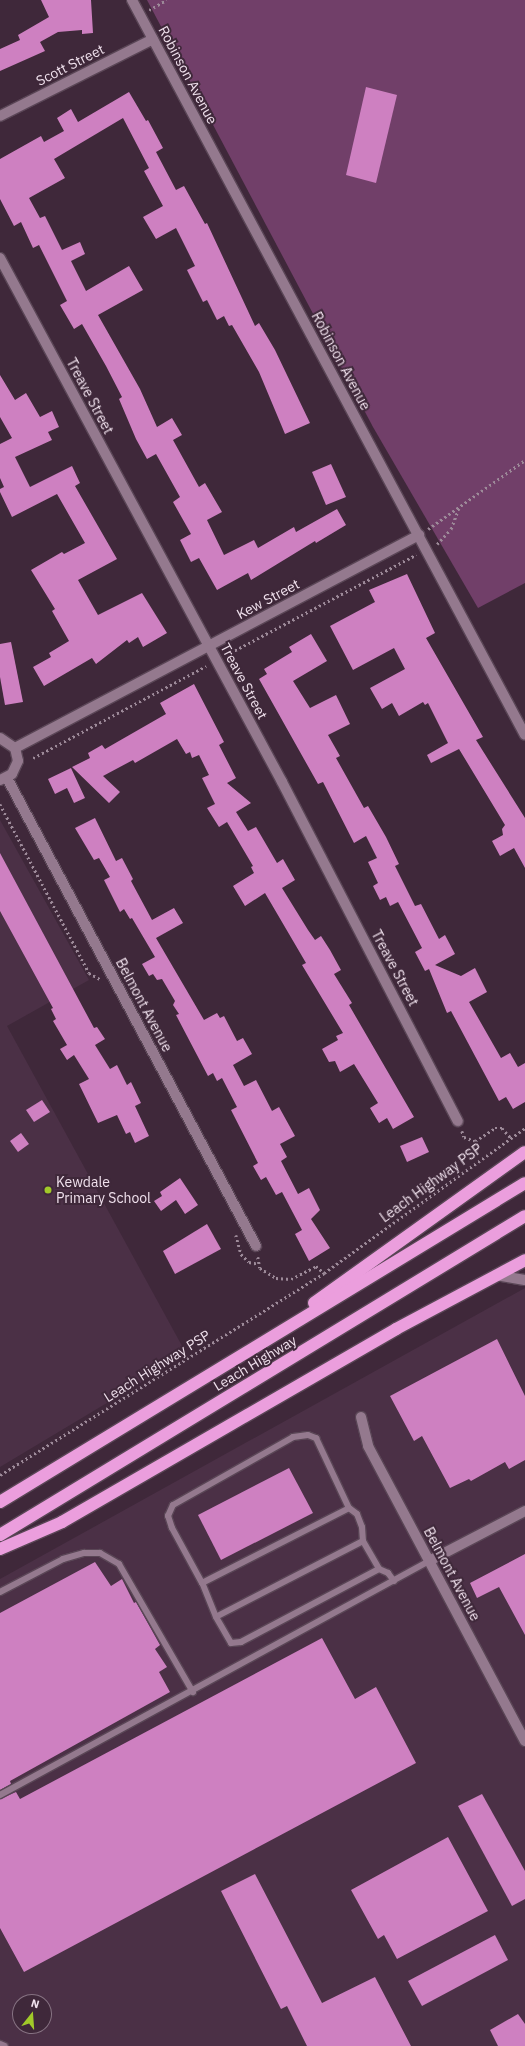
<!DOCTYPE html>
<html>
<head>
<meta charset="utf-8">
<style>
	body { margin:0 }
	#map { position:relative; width:525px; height:2046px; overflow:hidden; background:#3f283a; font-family:"IBM Plex Sans",sans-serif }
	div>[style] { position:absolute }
	.built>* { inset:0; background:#4b3046 }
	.green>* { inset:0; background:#713f69 }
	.building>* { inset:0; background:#ce80c1 }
	.path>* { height:2.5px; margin-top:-1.25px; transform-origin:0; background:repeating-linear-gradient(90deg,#9d8a99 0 2px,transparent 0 5px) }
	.roads { filter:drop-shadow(1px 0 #5a4656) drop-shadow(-1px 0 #5a4656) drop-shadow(0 1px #5a4656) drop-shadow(0 -1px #5a4656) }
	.lane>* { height:6px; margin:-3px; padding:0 3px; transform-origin:3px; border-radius:3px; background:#94798e }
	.street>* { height:10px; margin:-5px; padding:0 5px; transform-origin:5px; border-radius:5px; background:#94798e }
	.highway>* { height:12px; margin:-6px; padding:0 6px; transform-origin:6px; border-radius:6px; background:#eb9edd }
	.dots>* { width:11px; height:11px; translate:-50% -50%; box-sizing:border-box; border:2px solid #3f283a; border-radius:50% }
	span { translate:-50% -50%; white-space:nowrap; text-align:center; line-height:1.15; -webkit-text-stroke:4px #3f283a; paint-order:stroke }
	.street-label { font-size:14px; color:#f0e1ed }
	.poi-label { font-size:14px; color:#f0e1ed }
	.left { translate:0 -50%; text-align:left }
	.north { position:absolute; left:12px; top:1994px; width:40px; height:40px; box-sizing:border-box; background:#3f283a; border:1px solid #867282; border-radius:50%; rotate:17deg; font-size:11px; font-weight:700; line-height:16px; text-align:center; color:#f0e1ed }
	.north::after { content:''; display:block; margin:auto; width:14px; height:18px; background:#a1c929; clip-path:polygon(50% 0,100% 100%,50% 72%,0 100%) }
</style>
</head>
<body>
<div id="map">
	<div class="built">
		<div style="clip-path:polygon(0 820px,89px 980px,7px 1026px,187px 1355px,0 1467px)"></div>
		<div style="clip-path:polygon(evenodd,525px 1288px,525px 2046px,0 2046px,0 1579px,525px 1288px,20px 2002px,44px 2002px,44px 2026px,20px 2026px,20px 2002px)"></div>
	</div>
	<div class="green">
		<div style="clip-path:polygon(147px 0,525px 0,525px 583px,478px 608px,373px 427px)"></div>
	</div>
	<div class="building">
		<div style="clip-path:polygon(41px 0,91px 0,93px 33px,82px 34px,82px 30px,58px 32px,40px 42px,45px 51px,0 71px,0 49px,20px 40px,18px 35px,49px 17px)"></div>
		<div style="clip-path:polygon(366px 87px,397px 95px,376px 183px,346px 175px)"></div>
		<div style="clip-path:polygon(129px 92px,146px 121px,148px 120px,163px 148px,156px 152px,176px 190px,184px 186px,205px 224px,207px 223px,255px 326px,259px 323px,275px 350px,310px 423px,285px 434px,259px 372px,232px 325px,229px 326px,224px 316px,217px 320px,207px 300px,203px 302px,187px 270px,195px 266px,176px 228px,156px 239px,143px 217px,163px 206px,144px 171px,149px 168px,123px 118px,54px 159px,65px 178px,29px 198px,40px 218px,45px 216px,62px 250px,80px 242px,85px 254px,71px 261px,86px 291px,129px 266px,143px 290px,98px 315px,140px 389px,157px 427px,172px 418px,182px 435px,173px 440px,199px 487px,205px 483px,222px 512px,207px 520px,224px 555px,254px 540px,258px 548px,294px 527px,296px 532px,337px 509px,346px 525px,316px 543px,315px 541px,251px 580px,248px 573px,217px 590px,199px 558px,191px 562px,180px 540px,191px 534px,173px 502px,180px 497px,156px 454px,147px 459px,136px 439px,119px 399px,122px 397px,106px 366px,82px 324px,74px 329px,60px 305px,67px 301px,39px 245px,33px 248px,21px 222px,14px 226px,0 199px,0 159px,41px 136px,44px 142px,64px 131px,57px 118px,71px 109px,78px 122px)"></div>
		<div style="clip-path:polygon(0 375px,15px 400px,26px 393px,40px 417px,52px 411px,59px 427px,48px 432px,52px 440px,15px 457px,30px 487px,72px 466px,80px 483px,75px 486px,117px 559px,78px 580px,98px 615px,142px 593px,167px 633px,143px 647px,138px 637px,129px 643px,127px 640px,96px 664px,92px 658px,44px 686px,33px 667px,51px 657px,49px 653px,69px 641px,52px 611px,55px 609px,31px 570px,62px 552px,64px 554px,85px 543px,57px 494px,12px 517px,0 492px,0 489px,4px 487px,0 478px,0 444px,12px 438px,0 417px)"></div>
		<div style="clip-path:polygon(331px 464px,346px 497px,326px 505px,312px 472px)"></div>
		<div style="clip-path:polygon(407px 574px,435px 633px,426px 638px,483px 737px,476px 740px,525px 818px,525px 868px,514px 848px,500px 856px,492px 841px,503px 835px,502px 829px,505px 825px,459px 749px,431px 763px,427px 755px,448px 743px,428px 703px,425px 705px,423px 702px,399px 716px,392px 703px,382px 709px,370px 688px,405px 669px,394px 648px,353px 670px,330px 626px,375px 602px,369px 590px)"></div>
		<div style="clip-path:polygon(311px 634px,327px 661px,293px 681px,310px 708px,336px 695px,350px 724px,328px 735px,340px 756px,336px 758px,364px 808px,368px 806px,386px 837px,399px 864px,395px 866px,415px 906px,421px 904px,439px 939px,445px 935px,455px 954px,435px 965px,461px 976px,475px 968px,487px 992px,469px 1002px,501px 1058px,510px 1053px,518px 1067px,525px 1063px,525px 1102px,513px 1109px,506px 1097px,499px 1101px,451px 1011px,447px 1013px,429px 969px,425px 971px,415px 952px,422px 948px,398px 902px,390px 906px,386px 897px,380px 900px,373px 886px,378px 883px,368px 862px,377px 858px,366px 836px,354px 843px,323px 782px,318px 784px,259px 679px,267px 674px,264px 669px,292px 652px,289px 647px)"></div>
		<div style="clip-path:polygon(11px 642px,23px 702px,5px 705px,0 677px,0 644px)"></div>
		<div style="clip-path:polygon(194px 684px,224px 742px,219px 745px,236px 778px,227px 783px,251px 803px,236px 812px,248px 831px,256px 827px,277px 863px,283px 859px,295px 880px,282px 888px,308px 930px,315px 940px,321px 936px,330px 950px,341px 970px,334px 974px,352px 1003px,349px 1005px,414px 1117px,393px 1129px,387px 1118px,379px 1123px,370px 1108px,378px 1103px,354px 1064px,340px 1072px,335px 1061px,329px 1062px,322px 1049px,338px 1040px,336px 1036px,343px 1033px,302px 965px,306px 963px,265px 893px,245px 906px,233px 886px,254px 873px,251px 867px,253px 866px,227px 822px,219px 827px,207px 808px,215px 804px,202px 778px,209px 775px,199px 755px,192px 758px,190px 752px,186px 754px,177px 739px,135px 763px,133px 760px,103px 776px,120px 792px,109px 803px,72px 767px,90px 758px,88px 753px,102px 745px,105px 749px,166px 714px,160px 703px)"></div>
		<div style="clip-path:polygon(71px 768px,85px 798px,74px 803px,67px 788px,55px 794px,48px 779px)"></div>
		<div style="clip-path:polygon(95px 818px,116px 861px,122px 858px,133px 879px,131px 881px,152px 920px,174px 908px,183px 923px,156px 938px,204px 1020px,217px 1013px,220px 1018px,224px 1016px,237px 1041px,243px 1038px,252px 1054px,233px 1065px,244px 1086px,256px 1080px,272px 1111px,279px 1107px,295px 1136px,280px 1144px,287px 1157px,281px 1161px,298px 1194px,309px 1188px,320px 1210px,311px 1219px,330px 1248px,309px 1261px,295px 1234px,302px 1230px,282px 1192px,276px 1195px,266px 1177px,261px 1180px,253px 1166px,258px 1163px,231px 1110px,237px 1107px,222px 1078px,217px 1081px,213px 1073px,208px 1076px,176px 1015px,179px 1014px,173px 1005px,175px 1001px,162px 979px,157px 980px,153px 974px,149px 976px,142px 964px,155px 957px,132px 918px,130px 919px,124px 909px,120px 912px,104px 880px,110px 877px,99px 858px,94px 860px,75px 828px)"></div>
		<div style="clip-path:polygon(0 853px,94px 1028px,97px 1027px,105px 1039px,95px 1045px,110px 1069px,117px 1065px,127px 1085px,131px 1082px,141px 1103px,135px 1106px,149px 1136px,135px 1143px,130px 1132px,126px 1134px,117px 1115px,98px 1123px,79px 1084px,89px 1079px,74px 1055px,67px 1060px,60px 1049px,67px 1045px,53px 1021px,56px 1019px,51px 1009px,53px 1008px,0 911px)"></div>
		<div style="clip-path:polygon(42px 1100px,50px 1112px,34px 1122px,26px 1110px)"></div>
		<div style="clip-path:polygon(21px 1133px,29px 1144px,18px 1152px,10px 1141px)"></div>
		<div style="clip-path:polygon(422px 1137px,429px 1152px,407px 1162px,400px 1146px)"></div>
		<div style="clip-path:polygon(180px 1178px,198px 1205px,185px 1214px,176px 1200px,161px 1211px,154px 1201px,162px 1196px,160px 1192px)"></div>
		<div style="clip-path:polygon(207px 1224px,221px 1249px,175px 1274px,163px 1251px)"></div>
		<div style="clip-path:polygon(497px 1339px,525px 1396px,525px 1460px,509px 1469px,505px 1462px,471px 1481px,469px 1479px,450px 1488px,422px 1436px,414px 1441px,390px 1396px)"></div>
		<div style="clip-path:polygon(289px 1468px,313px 1513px,221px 1560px,198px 1515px)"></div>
		<div style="clip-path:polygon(525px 1554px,525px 1635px,499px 1587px,477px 1598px,470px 1583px)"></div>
		<div style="clip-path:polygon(95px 1562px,111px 1586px,122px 1579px,134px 1603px,136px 1602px,160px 1645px,155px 1649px,167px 1667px,159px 1672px,170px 1692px,10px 1781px,11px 1784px,0 1790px,0 1613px)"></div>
		<div style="clip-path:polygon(322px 1638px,355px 1699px,376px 1687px,416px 1763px,24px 1972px,0 1928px,0 1799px,16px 1792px,20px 1799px)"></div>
		<div style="clip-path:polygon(482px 1794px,525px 1871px,525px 1899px,512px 1906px,458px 1806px)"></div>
		<div style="clip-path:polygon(448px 1837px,488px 1911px,397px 1959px,384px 1935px,378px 1939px,351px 1890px)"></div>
		<div style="clip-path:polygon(255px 1874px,322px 2003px,375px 1977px,411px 2046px,307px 2046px,287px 2006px,281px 2009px,221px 1891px)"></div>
		<div style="clip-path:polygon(495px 1935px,508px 1960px,422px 2006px,408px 1981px)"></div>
		<div style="clip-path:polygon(518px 2014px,525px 2024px,525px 2046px,498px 2046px,490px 2030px)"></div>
	</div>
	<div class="path">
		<div style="left:149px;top:10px;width:20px;rotate:-30deg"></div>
		<div style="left:428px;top:529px;width:119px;rotate:-35.4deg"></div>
		<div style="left:437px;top:544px;width:21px;rotate:-47deg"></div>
		<div style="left:451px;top:529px;width:23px;rotate:-70deg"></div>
		<div style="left:226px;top:655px;width:215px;rotate:-27.8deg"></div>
		<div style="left:33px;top:758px;width:196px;rotate:-28deg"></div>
		<div style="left:0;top:804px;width:191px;rotate:62.2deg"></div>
		<div style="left:89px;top:973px;width:13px;rotate:29deg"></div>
		<div style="left:462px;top:1131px;width:6px;rotate:72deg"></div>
		<div style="left:464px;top:1137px;width:12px;rotate:20deg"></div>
		<div style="left:475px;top:1141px;width:24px;rotate:-33deg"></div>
		<div style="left:495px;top:1128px;width:7px"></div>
		<div style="left:502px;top:1128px;width:13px;rotate:48deg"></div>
		<div style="left:236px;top:1235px;width:20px;rotate:75deg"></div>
		<div style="left:241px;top:1254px;width:11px;rotate:45deg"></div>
		<div style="left:249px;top:1262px;width:10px;rotate:11deg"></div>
		<div style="left:258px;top:1257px;width:11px;rotate:80deg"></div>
		<div style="left:260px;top:1268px;width:19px;rotate:32deg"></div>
		<div style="left:276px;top:1278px;width:15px;rotate:4deg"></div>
		<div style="left:291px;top:1279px;width:28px;rotate:-27deg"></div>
		<div style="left:316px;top:1266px;width:11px;rotate:41deg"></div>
		<div style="left:0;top:1475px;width:382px;rotate:-31.9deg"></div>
		<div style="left:324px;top:1273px;width:248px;rotate:-35.8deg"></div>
	</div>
	<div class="roads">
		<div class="lane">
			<div style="left:363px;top:1541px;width:32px;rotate:60deg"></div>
			<div style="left:202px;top:1583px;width:63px;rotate:-118.6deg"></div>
			<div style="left:172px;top:1528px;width:13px;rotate:-108deg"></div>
			<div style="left:168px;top:1516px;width:12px;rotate:-66deg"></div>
			<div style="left:173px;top:1505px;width:138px;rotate:-29.5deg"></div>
			<div style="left:293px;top:1437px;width:15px;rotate:-8deg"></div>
			<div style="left:308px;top:1435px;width:9px;rotate:21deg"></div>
			<div style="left:316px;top:1438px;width:77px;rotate:64.8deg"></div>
			<div style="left:0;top:1592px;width:71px;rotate:-27.6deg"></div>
			<div style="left:63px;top:1559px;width:22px;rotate:-16deg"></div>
			<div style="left:84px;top:1553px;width:16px"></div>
			<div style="left:100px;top:1553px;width:22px;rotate:30deg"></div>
			<div style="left:119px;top:1564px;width:148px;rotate:60deg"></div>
			<div style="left:216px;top:1617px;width:37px;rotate:-112deg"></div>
			<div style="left:202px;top:1583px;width:165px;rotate:-27deg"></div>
			<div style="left:349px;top:1508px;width:10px;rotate:37deg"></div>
			<div style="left:357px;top:1514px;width:14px;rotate:69deg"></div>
			<div style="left:362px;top:1527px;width:14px;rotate:86deg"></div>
			<div style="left:363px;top:1541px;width:165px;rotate:152.7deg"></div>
			<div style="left:216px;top:1617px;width:30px;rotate:60deg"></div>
			<div style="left:231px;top:1643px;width:10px;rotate:-6deg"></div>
			<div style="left:241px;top:1642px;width:156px;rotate:-27.9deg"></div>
			<div style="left:379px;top:1569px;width:10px;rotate:24deg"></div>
			<div style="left:388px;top:1573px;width:10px;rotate:53deg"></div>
			<div style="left:0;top:1795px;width:489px;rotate:-28.6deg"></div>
			<div style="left:0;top:2044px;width:5px;rotate:22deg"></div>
		</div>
		<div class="street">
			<div style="left:132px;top:0;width:833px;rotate:61.87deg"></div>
			<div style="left:0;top:116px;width:171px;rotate:-26.7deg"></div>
			<div style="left:0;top:258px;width:595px;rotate:61.71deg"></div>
			<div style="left:282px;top:782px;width:382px;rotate:62.6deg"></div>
			<div style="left:0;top:738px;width:18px;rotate:34deg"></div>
			<div style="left:15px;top:748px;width:13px;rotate:77deg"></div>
			<div style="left:18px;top:761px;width:14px;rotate:115deg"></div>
			<div style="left:12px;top:774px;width:13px;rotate:153deg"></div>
			<div style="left:15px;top:748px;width:457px;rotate:-27.8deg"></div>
			<div style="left:7px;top:778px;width:530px;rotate:61.98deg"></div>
			<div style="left:496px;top:1275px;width:29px;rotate:10deg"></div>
			<div style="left:361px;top:1417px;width:30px;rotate:76deg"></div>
			<div style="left:368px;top:1446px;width:334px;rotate:62deg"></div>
			<div style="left:429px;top:1561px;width:108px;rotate:-27.5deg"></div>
		</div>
		<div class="highway">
			<div style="left:314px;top:1303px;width:259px;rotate:-35.6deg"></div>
			<div style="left:0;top:1502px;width:614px;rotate:-31.28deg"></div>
			<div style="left:0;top:1535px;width:614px;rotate:-31.28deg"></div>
			<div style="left:0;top:1549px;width:68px;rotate:-23.5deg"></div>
			<div style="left:62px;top:1522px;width:386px;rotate:-30deg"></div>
			<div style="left:396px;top:1329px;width:146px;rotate:-28.1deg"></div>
		</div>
	</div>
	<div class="dots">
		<div style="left:48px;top:1190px;background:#a1c929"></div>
	</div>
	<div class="street-label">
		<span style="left:70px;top:65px;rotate:-27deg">Scott Street</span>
		<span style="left:188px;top:75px;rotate:62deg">Robinson Avenue</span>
		<span style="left:341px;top:361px;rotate:62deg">Robinson Avenue</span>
		<span style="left:90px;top:396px;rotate:62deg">Treave Street</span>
		<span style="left:268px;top:599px;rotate:-28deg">Kew Street</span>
		<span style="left:244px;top:681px;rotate:62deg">Treave Street</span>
		<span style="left:395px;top:968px;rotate:62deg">Treave Street</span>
		<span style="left:144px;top:1005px;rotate:62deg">Belmont Avenue</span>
		<span style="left:431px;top:1183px;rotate:-36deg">Leach Highway PSP</span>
		<span style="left:255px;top:1363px;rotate:-31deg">Leach Highway</span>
		<span style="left:157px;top:1366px;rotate:-32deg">Leach Highway PSP</span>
		<span style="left:452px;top:1574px;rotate:62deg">Belmont Avenue</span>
	</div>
	<div class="poi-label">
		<span class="left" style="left:56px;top:1190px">Kewdale<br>Primary School</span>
	</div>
	<div class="north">N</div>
</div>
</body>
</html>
